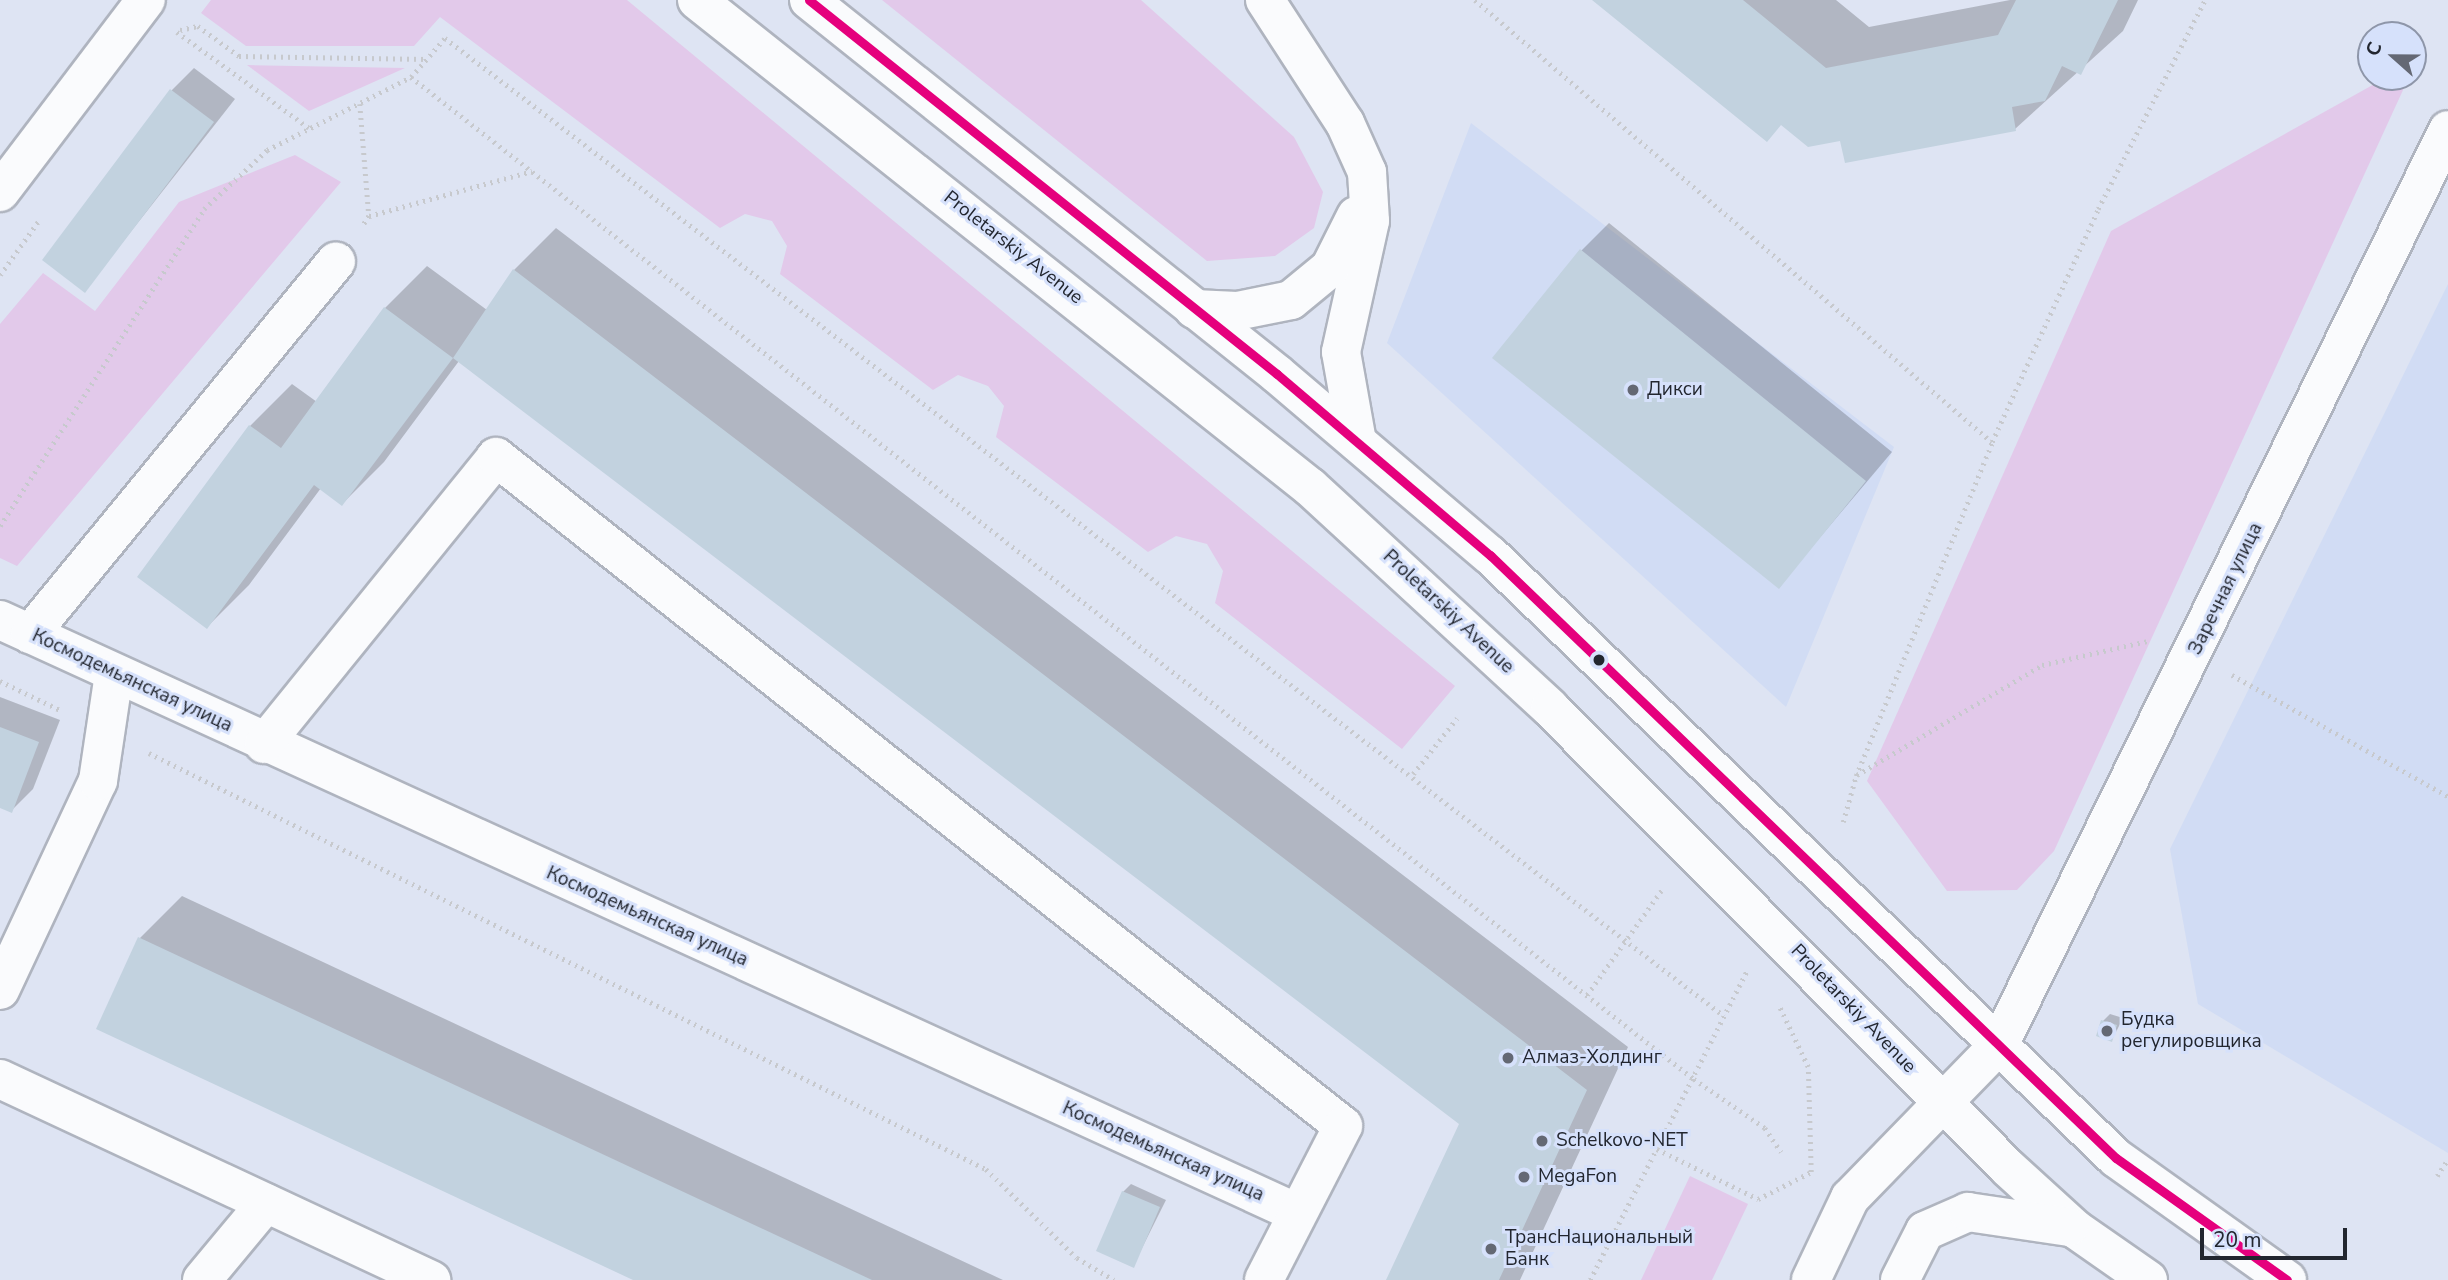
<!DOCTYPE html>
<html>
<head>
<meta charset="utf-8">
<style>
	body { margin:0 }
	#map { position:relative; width:2448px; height:1280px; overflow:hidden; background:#dee4f3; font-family:"Nunito Sans",sans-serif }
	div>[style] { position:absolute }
	.built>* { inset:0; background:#d1dcf4 }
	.green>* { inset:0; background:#e2c9ea }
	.shadow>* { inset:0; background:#0003 }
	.building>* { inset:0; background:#c2d2df }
	.path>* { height:4.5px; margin-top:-2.25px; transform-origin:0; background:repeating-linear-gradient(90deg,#c7c9cd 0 2px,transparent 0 7px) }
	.roads { filter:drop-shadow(2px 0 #afb4bf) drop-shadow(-2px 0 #afb4bf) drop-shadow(0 2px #afb4bf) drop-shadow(0 -2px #afb4bf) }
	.minor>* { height:38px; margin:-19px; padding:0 19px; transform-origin:19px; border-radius:19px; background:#fafbfd }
	.major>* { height:38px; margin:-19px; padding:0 19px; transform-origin:19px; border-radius:19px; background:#fafbfd }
	.bus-1>* { height:9px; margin:-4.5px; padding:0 4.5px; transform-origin:4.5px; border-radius:4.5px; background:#e5007d }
	.dots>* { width:19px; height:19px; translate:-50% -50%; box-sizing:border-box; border:4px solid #d6e1fb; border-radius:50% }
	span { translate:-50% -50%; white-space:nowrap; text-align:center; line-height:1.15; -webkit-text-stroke:6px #d6e1fb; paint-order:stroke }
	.street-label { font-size:19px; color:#22262f }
	.poi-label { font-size:19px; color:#22262f }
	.left { translate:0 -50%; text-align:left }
	.north { position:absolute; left:2357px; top:21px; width:70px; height:70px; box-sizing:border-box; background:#d6e1fb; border:2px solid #8e96a9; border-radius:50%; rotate:291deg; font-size:19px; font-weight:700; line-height:28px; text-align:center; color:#22262f }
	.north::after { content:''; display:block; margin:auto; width:24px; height:32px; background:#646874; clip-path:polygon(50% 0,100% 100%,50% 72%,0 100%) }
	.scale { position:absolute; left:2200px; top:1228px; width:147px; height:32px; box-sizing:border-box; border:4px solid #22262f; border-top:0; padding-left:9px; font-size:21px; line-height:24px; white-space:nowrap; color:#22262f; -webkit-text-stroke:5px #d6e1fb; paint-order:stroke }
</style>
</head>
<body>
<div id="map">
	<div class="built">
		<div style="clip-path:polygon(1471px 123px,1894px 447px,1786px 707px,1387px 343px)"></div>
		<div style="clip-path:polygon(2448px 284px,2448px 1153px,2198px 1004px,2170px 849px)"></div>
	</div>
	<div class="green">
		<div style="clip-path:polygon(211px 0,627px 0,1455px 686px,1402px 749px,1215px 603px,1223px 571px,1207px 544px,1176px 536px,1148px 552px,996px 437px,1004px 406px,988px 386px,958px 375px,933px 390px,780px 274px,787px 246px,772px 221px,745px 214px,720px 228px,440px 17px,414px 46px,246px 46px,201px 13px)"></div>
		<div style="clip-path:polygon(882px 0,1141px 0,1294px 137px,1323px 192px,1314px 228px,1275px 256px,1207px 261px)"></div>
		<div style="clip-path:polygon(247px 65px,405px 68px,309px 111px)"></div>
		<div style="clip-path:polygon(2387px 77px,2409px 77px,2054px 851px,2017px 890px,1947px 891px,1867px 781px,2111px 231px)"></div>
		<div style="clip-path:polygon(295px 155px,341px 182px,17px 566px,0 558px,0 324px,43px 273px,95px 311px,179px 202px)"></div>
		<div style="clip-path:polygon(1690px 1176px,1748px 1204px,1712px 1280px,1641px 1280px)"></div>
	</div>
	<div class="shadow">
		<div style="clip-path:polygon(1595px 0,1836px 0,1869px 27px,2010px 0,2138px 0,2123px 31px,2015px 129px,1842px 139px,1782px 123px)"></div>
		<div style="clip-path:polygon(194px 68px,235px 99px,85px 290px,172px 90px)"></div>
		<div style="clip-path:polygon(1609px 223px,1892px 452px,1778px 587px,1581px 251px)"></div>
		<div style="clip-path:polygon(556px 228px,1628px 1047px,1520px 1280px,1388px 1280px,1461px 1123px,459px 361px,384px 462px,342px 504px,321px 488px,249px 585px,207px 627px,140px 577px,250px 426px,292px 384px,317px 402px,385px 308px,427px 266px,487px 310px,514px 270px)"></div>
		<div style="clip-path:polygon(0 697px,60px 720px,33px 789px,11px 811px,0 806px)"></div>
		<div style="clip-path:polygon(182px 896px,1003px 1280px,637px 1280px,98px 1028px,140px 938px)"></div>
		<div style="clip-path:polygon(2110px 1014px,2123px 1018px,2112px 1040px,2103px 1021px)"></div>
		<div style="clip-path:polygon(1131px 1184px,1166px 1200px,1133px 1266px,1123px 1192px)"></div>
	</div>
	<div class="building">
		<div style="clip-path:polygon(1592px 0,1743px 0,1826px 68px,1998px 35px,2016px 0,2118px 0,2081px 75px,2062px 66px,2045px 101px,2012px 107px,2016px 131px,1845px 163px,1840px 141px,1808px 147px,1781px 125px,1767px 142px)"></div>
		<div style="clip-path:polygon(170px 89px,214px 122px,85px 293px,42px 260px)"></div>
		<div style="clip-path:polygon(1580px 249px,1866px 481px,1779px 589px,1492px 358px)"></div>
		<div style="clip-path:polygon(513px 269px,1587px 1090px,1499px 1280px,1386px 1280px,1459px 1124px,453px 358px)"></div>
		<div style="clip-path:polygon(384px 307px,453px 358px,342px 506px,314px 485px,207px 629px,137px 577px,249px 425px,281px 448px)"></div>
		<div style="clip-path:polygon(0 727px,39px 742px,12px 813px,0 808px)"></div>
		<div style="clip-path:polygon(138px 937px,872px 1280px,633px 1280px,96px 1029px)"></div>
		<div style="clip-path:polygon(2101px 1020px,2117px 1025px,2112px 1042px,2096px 1036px)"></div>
		<div style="clip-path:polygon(1122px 1191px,1160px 1207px,1134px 1268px,1096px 1251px)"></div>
	</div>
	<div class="path">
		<div style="left:1475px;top:0;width:680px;rotate:40.53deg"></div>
		<div style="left:180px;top:30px;width:18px;rotate:-13deg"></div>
		<div style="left:198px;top:26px;width:51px;rotate:36.2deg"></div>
		<div style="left:239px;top:56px;width:188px;rotate:0.9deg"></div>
		<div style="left:177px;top:32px;width:163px;rotate:36deg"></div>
		<div style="left:411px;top:77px;width:1628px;rotate:37.99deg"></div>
		<div style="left:1694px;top:1079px;width:86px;rotate:34.6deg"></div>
		<div style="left:1765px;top:1128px;width:29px;rotate:56deg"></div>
		<div style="left:360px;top:104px;width:112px;rotate:85.4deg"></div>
		<div style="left:369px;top:216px;width:13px;rotate:122deg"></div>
		<div style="left:369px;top:216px;width:169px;rotate:-15.4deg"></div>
		<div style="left:0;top:275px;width:69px;rotate:-54.5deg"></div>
		<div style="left:0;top:526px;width:377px;rotate:-57.2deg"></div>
		<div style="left:204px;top:209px;width:86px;rotate:-43.1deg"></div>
		<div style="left:267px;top:150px;width:161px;rotate:-26.9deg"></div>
		<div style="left:411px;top:77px;width:52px;rotate:-48.9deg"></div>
		<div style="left:445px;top:38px;width:1610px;rotate:37.4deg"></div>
		<div style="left:2232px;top:675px;width:248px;rotate:29.3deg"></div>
		<div style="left:0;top:681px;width:69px;rotate:25.8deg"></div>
		<div style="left:149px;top:753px;width:935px;rotate:26.43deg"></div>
		<div style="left:986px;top:1169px;width:127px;rotate:44.4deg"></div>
		<div style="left:1077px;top:1258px;width:43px;rotate:30.7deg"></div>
		<div style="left:1413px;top:774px;width:71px;rotate:-51.8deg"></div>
		<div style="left:1857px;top:775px;width:215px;rotate:-30.7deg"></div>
		<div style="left:2042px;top:665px;width:109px;rotate:-12.8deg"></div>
		<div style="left:1843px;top:822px;width:48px;rotate:-74.2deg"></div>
		<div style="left:1856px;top:776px;width:361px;rotate:-67.8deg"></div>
		<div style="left:1992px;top:442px;width:256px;rotate:-65.5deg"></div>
		<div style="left:2098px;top:209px;width:235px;rotate:-62.9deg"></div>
		<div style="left:1587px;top:995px;width:131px;rotate:-54.6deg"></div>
		<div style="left:1657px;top:1149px;width:113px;rotate:26.3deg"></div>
		<div style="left:1758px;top:1199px;width:59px;rotate:-27deg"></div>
		<div style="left:1811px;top:1172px;width:105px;rotate:-91.6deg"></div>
		<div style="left:1808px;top:1067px;width:68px;rotate:-115.4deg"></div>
		<div style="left:2437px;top:1176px;width:20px;rotate:-57deg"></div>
		<div style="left:1590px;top:1280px;width:349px;rotate:-63.1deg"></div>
	</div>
	<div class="roads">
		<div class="minor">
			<div style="left:1265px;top:0;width:147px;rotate:57deg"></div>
			<div style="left:1345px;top:123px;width:54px;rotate:65.8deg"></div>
			<div style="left:1367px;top:172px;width:49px;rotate:86.5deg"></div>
			<div style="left:1370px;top:221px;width:134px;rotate:102.5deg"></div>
			<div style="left:1341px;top:352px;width:91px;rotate:79.9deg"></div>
			<div style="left:0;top:192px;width:241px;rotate:-52.8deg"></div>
			<div style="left:1194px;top:309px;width:43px;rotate:2.7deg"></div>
			<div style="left:1237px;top:311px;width:55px;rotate:-11.5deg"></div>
			<div style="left:1291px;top:300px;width:50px;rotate:-39.4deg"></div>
			<div style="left:1330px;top:268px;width:58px;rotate:-63.4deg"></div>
			<div style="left:0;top:620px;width:1424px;rotate:24.57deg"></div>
			<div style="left:30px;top:634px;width:482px;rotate:-50.6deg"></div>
			<div style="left:264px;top:744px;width:369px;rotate:-51deg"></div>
			<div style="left:496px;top:457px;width:1079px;rotate:38.3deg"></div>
			<div style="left:1343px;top:1126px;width:173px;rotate:117.2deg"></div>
			<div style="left:0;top:990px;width:231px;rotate:-64.9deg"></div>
			<div style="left:98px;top:781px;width:108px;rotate:-81.5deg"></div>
			<div style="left:1999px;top:1045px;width:1019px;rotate:-63.86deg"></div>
			<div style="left:0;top:1079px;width:476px;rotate:25deg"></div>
			<div style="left:202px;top:1280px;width:100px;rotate:-50.3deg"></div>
		</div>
		<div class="major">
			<div style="left:697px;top:0;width:783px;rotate:38.47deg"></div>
			<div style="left:1310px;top:487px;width:326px;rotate:42.6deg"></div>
			<div style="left:1550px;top:708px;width:649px;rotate:45.12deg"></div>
			<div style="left:2008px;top:1168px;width:91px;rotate:42.3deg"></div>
			<div style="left:2075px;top:1229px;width:89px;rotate:34.9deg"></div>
			<div style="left:809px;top:0;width:599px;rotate:38.63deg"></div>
			<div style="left:1277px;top:374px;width:280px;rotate:40.4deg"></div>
			<div style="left:1490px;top:555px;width:869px;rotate:43.93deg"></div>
			<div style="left:2116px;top:1158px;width:210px;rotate:35.5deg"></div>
			<div style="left:1811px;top:1280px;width:91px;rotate:-64.6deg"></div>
			<div style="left:1850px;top:1198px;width:214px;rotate:-45.8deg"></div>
			<div style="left:1900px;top:1280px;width:55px;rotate:-63deg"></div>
			<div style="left:1925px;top:1231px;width:47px;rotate:-23.8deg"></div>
			<div style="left:1968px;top:1212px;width:102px;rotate:8.4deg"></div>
		</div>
	</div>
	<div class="bus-1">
		<div style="left:809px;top:0;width:599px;rotate:38.63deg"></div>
		<div style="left:1277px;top:374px;width:280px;rotate:40.4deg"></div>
		<div style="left:1490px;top:555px;width:869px;rotate:43.93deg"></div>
		<div style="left:2116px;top:1158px;width:210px;rotate:35.5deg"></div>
	</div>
	<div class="dots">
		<div style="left:1633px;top:390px;background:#646874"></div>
		<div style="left:1599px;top:660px;background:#22262f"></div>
		<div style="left:2107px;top:1031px;background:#646874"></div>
		<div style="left:1508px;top:1058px;background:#646874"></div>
		<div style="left:1542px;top:1141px;background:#646874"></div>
		<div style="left:1524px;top:1177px;background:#646874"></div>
		<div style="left:1491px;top:1249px;background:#646874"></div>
	</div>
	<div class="street-label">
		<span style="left:1013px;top:248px;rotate:38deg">Proletarskiy Avenue</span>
		<span style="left:2226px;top:589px;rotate:-64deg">Заречная улица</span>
		<span style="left:1448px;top:612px;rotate:43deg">Proletarskiy Avenue</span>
		<span style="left:132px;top:681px;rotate:25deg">Космодемьянская улица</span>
		<span style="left:647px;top:917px;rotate:24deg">Космодемьянская улица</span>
		<span style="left:1853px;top:1009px;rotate:46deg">Proletarskiy Avenue</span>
		<span style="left:1163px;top:1152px;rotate:24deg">Космодемьянская улица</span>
	</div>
	<div class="poi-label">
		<span class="left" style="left:1647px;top:390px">Дикси</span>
		<span class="left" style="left:2121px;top:1031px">Будка<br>регулировщика</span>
		<span class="left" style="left:1522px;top:1058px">Алмаз-Холдинг</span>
		<span class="left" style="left:1556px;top:1141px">Schelkovo-NET</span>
		<span class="left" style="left:1538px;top:1177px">MegaFon</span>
		<span class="left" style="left:1505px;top:1249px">ТрансНациональный<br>Банк</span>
	</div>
	<div class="north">С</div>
	<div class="scale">20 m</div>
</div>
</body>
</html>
